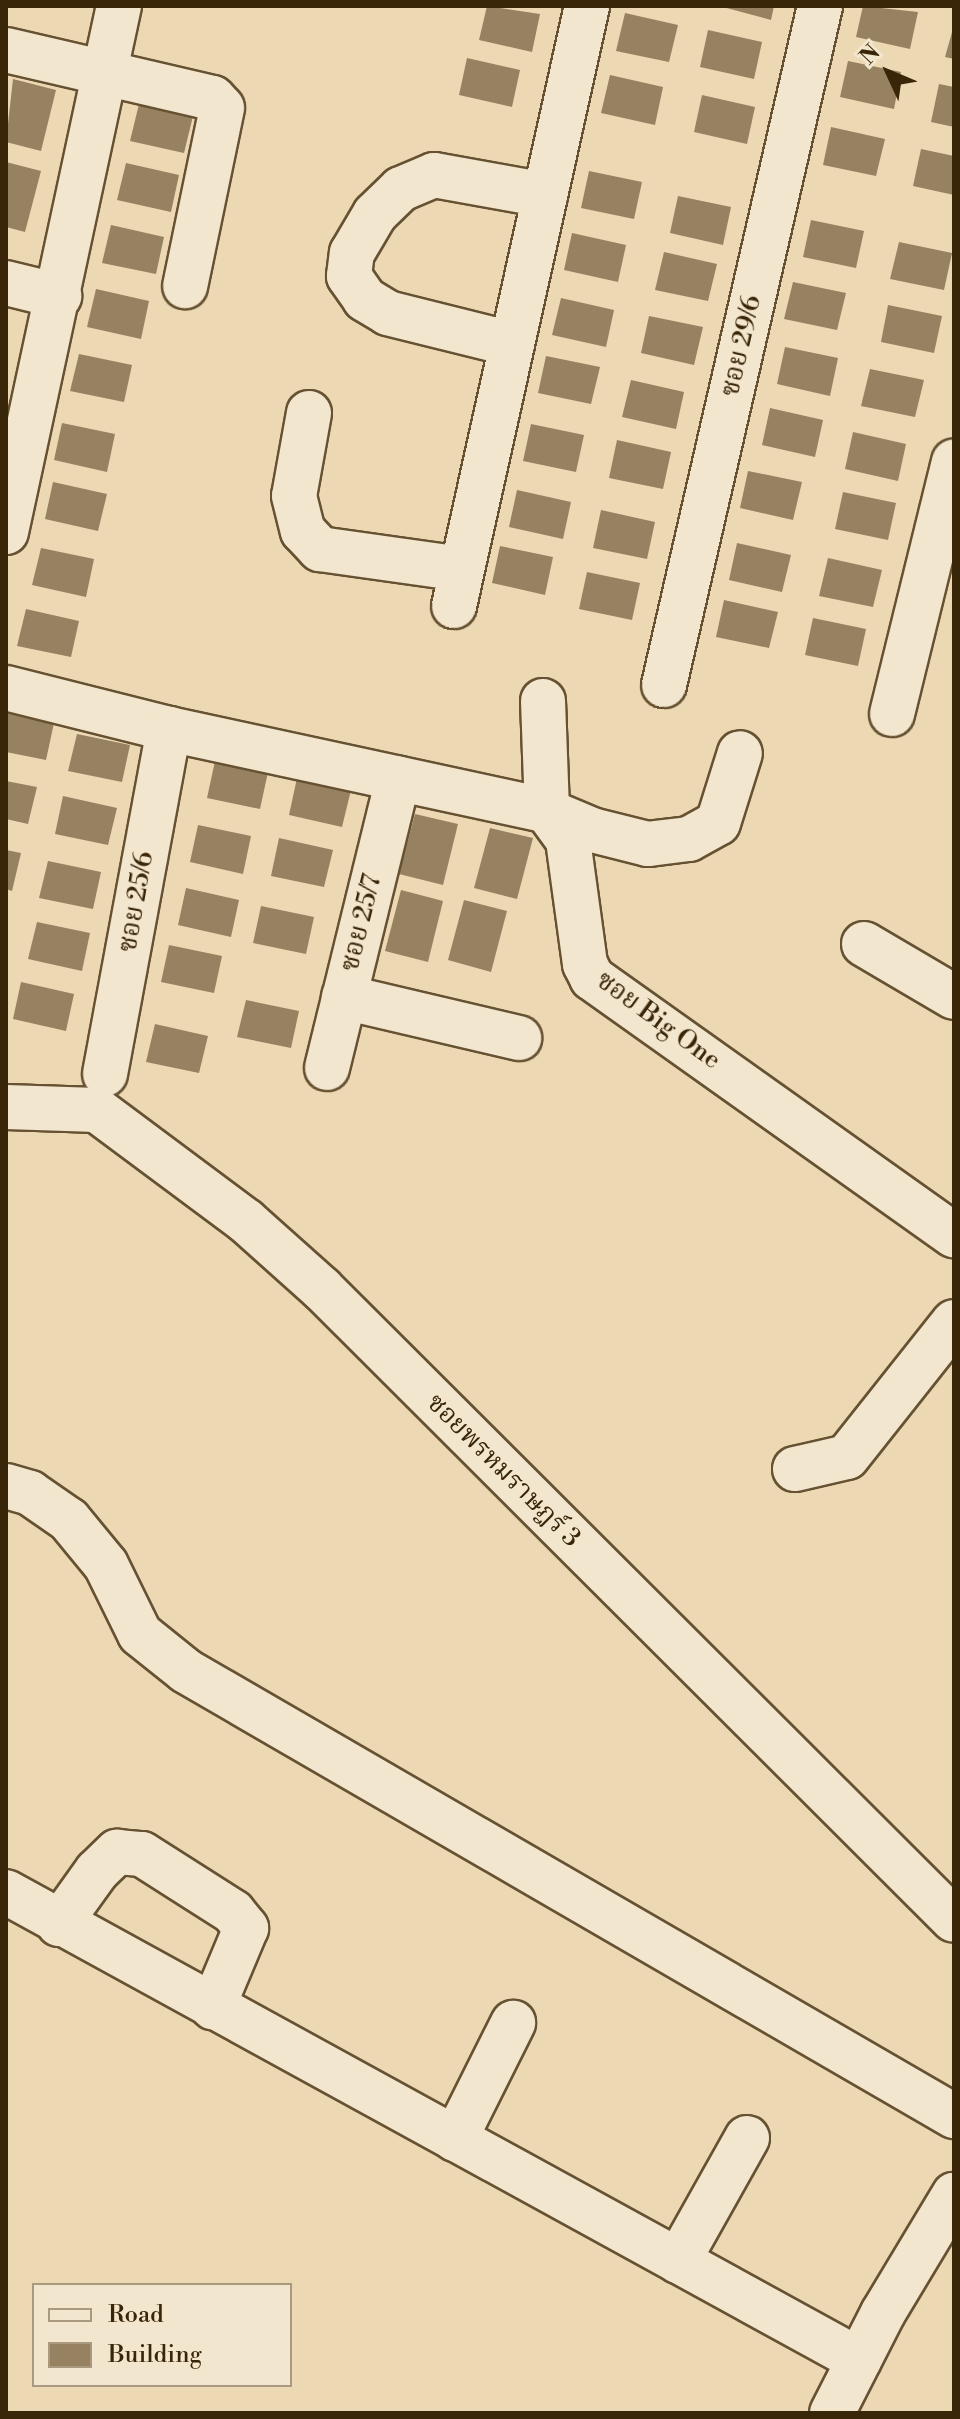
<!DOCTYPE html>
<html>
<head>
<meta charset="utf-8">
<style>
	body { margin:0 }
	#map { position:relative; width:960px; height:2419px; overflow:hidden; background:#ecd8b3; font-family:"Libre Bodoni","Noto Serif Thai",serif }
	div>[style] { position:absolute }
	.building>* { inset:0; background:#968260 }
	.roads { filter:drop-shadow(2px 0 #665232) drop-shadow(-2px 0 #665232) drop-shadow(0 2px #665232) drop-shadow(0 -2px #665232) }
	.minor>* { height:44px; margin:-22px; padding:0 22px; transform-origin:22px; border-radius:22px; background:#f3e6ce }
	span { translate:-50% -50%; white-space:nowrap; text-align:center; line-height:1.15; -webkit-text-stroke:8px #f3e6ce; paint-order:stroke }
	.street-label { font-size:26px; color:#392507 }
	.frame { position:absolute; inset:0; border:8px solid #392507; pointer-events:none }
	.legend { position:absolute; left:32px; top:2283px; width:260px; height:104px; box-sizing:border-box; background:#f3e6ce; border:2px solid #a9997e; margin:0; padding:10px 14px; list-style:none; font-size:24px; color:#392507 }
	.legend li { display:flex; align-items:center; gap:16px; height:40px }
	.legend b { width:40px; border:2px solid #a9997e }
	.north { position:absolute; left:848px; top:32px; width:80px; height:80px; -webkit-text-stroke:6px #f3e6ce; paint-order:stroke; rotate:314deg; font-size:22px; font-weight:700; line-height:32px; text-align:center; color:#392507 }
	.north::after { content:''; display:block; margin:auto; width:28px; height:36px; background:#392507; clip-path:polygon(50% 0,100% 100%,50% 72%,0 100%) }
</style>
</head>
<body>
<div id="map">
	<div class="building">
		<div style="clip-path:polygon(487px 6px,540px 14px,532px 52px,479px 40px)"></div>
		<div style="clip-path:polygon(719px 6px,774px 6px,771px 20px)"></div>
		<div style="clip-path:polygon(863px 6px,918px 12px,910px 49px,856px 37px)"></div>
		<div style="clip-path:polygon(625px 13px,678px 25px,669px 62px,616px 51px)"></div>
		<div style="clip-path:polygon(954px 25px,954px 59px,945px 57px)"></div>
		<div style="clip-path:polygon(708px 30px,762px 42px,754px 79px,700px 67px)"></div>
		<div style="clip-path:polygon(467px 58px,520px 70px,512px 107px,459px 95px)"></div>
		<div style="clip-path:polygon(848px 61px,901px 72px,894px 109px,840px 97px)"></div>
		<div style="clip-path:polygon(610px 75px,663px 87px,655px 125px,601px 113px)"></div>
		<div style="clip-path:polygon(13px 79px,56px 90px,41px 151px,6px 142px)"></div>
		<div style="clip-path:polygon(939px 84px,954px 87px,954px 127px,931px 122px)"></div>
		<div style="clip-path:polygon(702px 95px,755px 107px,747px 144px,694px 132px)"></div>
		<div style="clip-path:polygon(139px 104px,193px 116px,184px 153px,130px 141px)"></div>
		<div style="clip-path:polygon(831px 127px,885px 139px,876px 176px,823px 165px)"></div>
		<div style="clip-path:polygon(921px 149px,954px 156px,954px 195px,913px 186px)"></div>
		<div style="clip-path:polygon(6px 162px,41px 171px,25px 232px,6px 227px)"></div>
		<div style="clip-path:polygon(126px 163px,179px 175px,171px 212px,117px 200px)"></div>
		<div style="clip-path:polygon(589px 171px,642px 182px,634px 219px,581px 208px)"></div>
		<div style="clip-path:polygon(678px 196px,731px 207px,723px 245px,670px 233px)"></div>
		<div style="clip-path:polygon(811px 220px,864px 231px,856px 268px,803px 257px)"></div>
		<div style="clip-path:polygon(111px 225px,164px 237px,156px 274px,102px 263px)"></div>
		<div style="clip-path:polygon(572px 233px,626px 245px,618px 282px,564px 270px)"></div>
		<div style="clip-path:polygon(899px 242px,952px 253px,944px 290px,890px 279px)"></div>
		<div style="clip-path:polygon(664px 252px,717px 264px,708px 301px,655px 290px)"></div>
		<div style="clip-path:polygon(793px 282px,846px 293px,837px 330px,784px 319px)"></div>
		<div style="clip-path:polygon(96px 289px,149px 301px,141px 339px,87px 327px)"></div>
		<div style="clip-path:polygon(561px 298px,614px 310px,606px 347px,552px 335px)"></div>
		<div style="clip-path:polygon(888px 305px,942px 316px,934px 353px,881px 342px)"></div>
		<div style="clip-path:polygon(649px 316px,703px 327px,694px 365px,641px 353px)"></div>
		<div style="clip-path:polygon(785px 347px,838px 358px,830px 396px,777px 384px)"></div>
		<div style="clip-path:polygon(79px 354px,132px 365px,124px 402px,70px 391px)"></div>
		<div style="clip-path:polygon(546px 356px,600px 367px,591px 404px,538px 393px)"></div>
		<div style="clip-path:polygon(870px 369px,924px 380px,915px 417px,861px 406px)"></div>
		<div style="clip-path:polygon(631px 380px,684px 392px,676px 429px,622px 417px)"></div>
		<div style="clip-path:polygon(770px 408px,823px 420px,815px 457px,762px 445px)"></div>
		<div style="clip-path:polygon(62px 423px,115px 434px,107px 472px,54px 460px)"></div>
		<div style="clip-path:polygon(531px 424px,584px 435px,576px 472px,523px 461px)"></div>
		<div style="clip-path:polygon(853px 432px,906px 444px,898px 481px,845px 469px)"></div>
		<div style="clip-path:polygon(617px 440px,671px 452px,663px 489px,609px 478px)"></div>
		<div style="clip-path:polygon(748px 471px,802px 482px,793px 520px,740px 508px)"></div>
		<div style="clip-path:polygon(53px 482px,107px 494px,98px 531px,45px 519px)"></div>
		<div style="clip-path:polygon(517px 490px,571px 502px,563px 539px,509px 527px)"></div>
		<div style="clip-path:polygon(843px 492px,896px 503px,888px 540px,835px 529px)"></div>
		<div style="clip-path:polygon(601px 510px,655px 522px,647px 559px,593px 548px)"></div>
		<div style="clip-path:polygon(737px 543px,791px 555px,782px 592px,729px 580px)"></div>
		<div style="clip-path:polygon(500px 546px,553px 557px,545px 595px,492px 583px)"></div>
		<div style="clip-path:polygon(41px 548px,94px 559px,86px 597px,32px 585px)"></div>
		<div style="clip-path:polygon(828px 558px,882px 570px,873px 607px,819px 596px)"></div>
		<div style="clip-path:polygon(587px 572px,640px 583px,632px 620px,579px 609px)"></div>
		<div style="clip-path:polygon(724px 600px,778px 612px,769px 648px,716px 637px)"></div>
		<div style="clip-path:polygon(26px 609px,79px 621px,71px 657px,17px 646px)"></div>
		<div style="clip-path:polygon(813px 618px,866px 629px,858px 666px,805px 655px)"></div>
		<div style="clip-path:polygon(6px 713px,54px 723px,46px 760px,6px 752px)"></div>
		<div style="clip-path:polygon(77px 734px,130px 745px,122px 782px,68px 771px)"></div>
		<div style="clip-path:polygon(215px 761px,268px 772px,260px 809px,207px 798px)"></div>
		<div style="clip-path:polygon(297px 778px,351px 790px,342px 827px,289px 815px)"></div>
		<div style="clip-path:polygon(6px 781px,37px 787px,28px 824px,6px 819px)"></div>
		<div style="clip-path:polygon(63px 796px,117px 808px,108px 845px,55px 834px)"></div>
		<div style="clip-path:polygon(415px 814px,458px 824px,443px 885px,399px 874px)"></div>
		<div style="clip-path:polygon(198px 825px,251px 836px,243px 874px,190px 862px)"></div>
		<div style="clip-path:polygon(490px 828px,533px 838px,517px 899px,474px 888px)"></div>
		<div style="clip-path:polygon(279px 838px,333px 850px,324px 887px,271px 876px)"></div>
		<div style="clip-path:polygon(6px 850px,21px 853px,12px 891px,6px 889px)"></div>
		<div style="clip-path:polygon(48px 861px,101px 872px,93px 909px,39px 898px)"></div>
		<div style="clip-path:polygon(186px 888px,239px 900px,231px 937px,178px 925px)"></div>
		<div style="clip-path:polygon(401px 890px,443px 901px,428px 962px,385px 951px)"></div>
		<div style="clip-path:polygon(464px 900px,507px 911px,491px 972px,448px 960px)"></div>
		<div style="clip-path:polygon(261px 906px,314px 917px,306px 954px,253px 943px)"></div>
		<div style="clip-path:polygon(37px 922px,90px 933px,82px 971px,28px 959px)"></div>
		<div style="clip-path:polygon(169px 945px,222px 956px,214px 993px,161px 982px)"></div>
		<div style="clip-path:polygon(21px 982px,74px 994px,66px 1031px,13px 1019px)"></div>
		<div style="clip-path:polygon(246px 1000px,299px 1011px,291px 1048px,237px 1037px)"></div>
		<div style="clip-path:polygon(155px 1024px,208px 1036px,199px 1073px,146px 1062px)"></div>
	</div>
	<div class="roads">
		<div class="minor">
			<div style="left:6px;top:50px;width:212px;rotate:13.1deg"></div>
			<div style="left:213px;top:98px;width:13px;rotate:48deg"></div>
			<div style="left:222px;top:108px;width:182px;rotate:101.7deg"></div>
			<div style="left:6px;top:283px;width:55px;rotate:13.8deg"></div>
			<div style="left:512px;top:344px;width:128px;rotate:-166deg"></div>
			<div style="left:388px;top:313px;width:27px;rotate:-149deg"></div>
			<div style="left:365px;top:299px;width:28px;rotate:-125deg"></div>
			<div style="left:349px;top:276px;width:23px;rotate:-83deg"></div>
			<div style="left:352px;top:253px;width:45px;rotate:-59.5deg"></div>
			<div style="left:375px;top:214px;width:36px;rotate:-44deg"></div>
			<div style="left:401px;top:189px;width:36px;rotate:-23deg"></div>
			<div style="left:434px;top:175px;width:113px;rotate:10.2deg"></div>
			<div style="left:309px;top:413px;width:84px;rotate:100.2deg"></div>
			<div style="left:294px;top:496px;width:36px;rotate:76deg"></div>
			<div style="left:303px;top:531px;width:25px;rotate:47deg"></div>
			<div style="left:320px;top:549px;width:143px;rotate:8deg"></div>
			<div style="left:6px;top:532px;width:538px;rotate:-77.88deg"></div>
			<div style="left:454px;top:606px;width:615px;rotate:-77.5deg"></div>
			<div style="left:664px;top:685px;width:697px;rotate:-77.06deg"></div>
			<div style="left:6px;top:688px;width:168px;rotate:14.1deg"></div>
			<div style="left:169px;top:729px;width:387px;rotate:12.2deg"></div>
			<div style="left:547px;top:811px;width:49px;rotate:22.9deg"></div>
			<div style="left:592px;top:830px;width:58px;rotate:14deg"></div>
			<div style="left:648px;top:844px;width:41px;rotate:-7deg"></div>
			<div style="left:689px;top:839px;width:33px;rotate:-29deg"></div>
			<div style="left:718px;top:823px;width:73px;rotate:-72.6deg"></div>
			<div style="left:543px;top:701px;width:110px;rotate:87.9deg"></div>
			<div style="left:547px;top:811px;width:36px;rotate:54deg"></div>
			<div style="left:568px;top:840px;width:125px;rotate:82.2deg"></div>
			<div style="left:585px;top:964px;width:16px;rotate:63deg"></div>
			<div style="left:592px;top:978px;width:444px;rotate:35.4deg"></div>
			<div style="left:892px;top:714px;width:260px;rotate:-76.2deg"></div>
			<div style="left:864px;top:944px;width:104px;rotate:30.5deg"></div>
			<div style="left:344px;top:997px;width:180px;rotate:13.2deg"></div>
			<div style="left:327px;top:1068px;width:298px;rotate:-76.2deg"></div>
			<div style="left:105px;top:1074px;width:351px;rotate:-79.5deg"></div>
			<div style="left:6px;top:1107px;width:91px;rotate:1.9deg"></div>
			<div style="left:97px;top:1110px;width:186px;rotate:36.7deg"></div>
			<div style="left:246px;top:1221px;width:101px;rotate:41.8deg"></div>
			<div style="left:321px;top:1288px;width:894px;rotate:44.95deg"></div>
			<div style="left:795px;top:1469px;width:53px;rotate:-13deg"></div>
			<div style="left:847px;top:1457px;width:172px;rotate:-51.6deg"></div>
			<div style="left:6px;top:1486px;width:25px;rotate:16deg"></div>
			<div style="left:30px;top:1493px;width:47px;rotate:34.7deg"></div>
			<div style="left:69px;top:1520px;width:58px;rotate:50.6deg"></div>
			<div style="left:106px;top:1565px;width:77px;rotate:63.8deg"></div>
			<div style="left:140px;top:1634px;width:59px;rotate:38.8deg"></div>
			<div style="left:186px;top:1671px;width:888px;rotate:30.09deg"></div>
			<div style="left:6px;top:1892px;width:973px;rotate:28.75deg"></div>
			<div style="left:59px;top:1924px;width:65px;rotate:-54.4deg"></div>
			<div style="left:97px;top:1871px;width:28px;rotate:-44deg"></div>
			<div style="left:117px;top:1852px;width:25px;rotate:5deg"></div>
			<div style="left:142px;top:1854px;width:108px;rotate:32.5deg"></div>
			<div style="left:233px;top:1912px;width:21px;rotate:51deg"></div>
			<div style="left:246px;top:1928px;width:86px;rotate:112.7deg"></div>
			<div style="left:455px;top:2139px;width:130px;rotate:-63.4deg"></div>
			<div style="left:678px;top:2261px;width:141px;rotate:-60.7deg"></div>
			<div style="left:832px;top:2413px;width:112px;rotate:-63deg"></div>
			<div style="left:883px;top:2313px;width:138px;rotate:-59deg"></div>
		</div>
	</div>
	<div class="street-label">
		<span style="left:742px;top:346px;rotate:-77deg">ซอย 29/6</span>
		<span style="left:137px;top:902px;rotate:-80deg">ซอย 25/6</span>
		<span style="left:362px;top:923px;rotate:-76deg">ซอย 25/7</span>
		<span style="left:658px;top:1021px;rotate:36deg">ซอย Big One</span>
		<span style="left:503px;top:1471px;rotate:45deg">ซอยพรหมราษฎร์ 3</span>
	</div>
	<div class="frame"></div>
	<ul class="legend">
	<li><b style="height:10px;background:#f3e6ce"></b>Road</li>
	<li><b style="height:22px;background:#968260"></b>Building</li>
	</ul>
	<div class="north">N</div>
</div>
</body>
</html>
